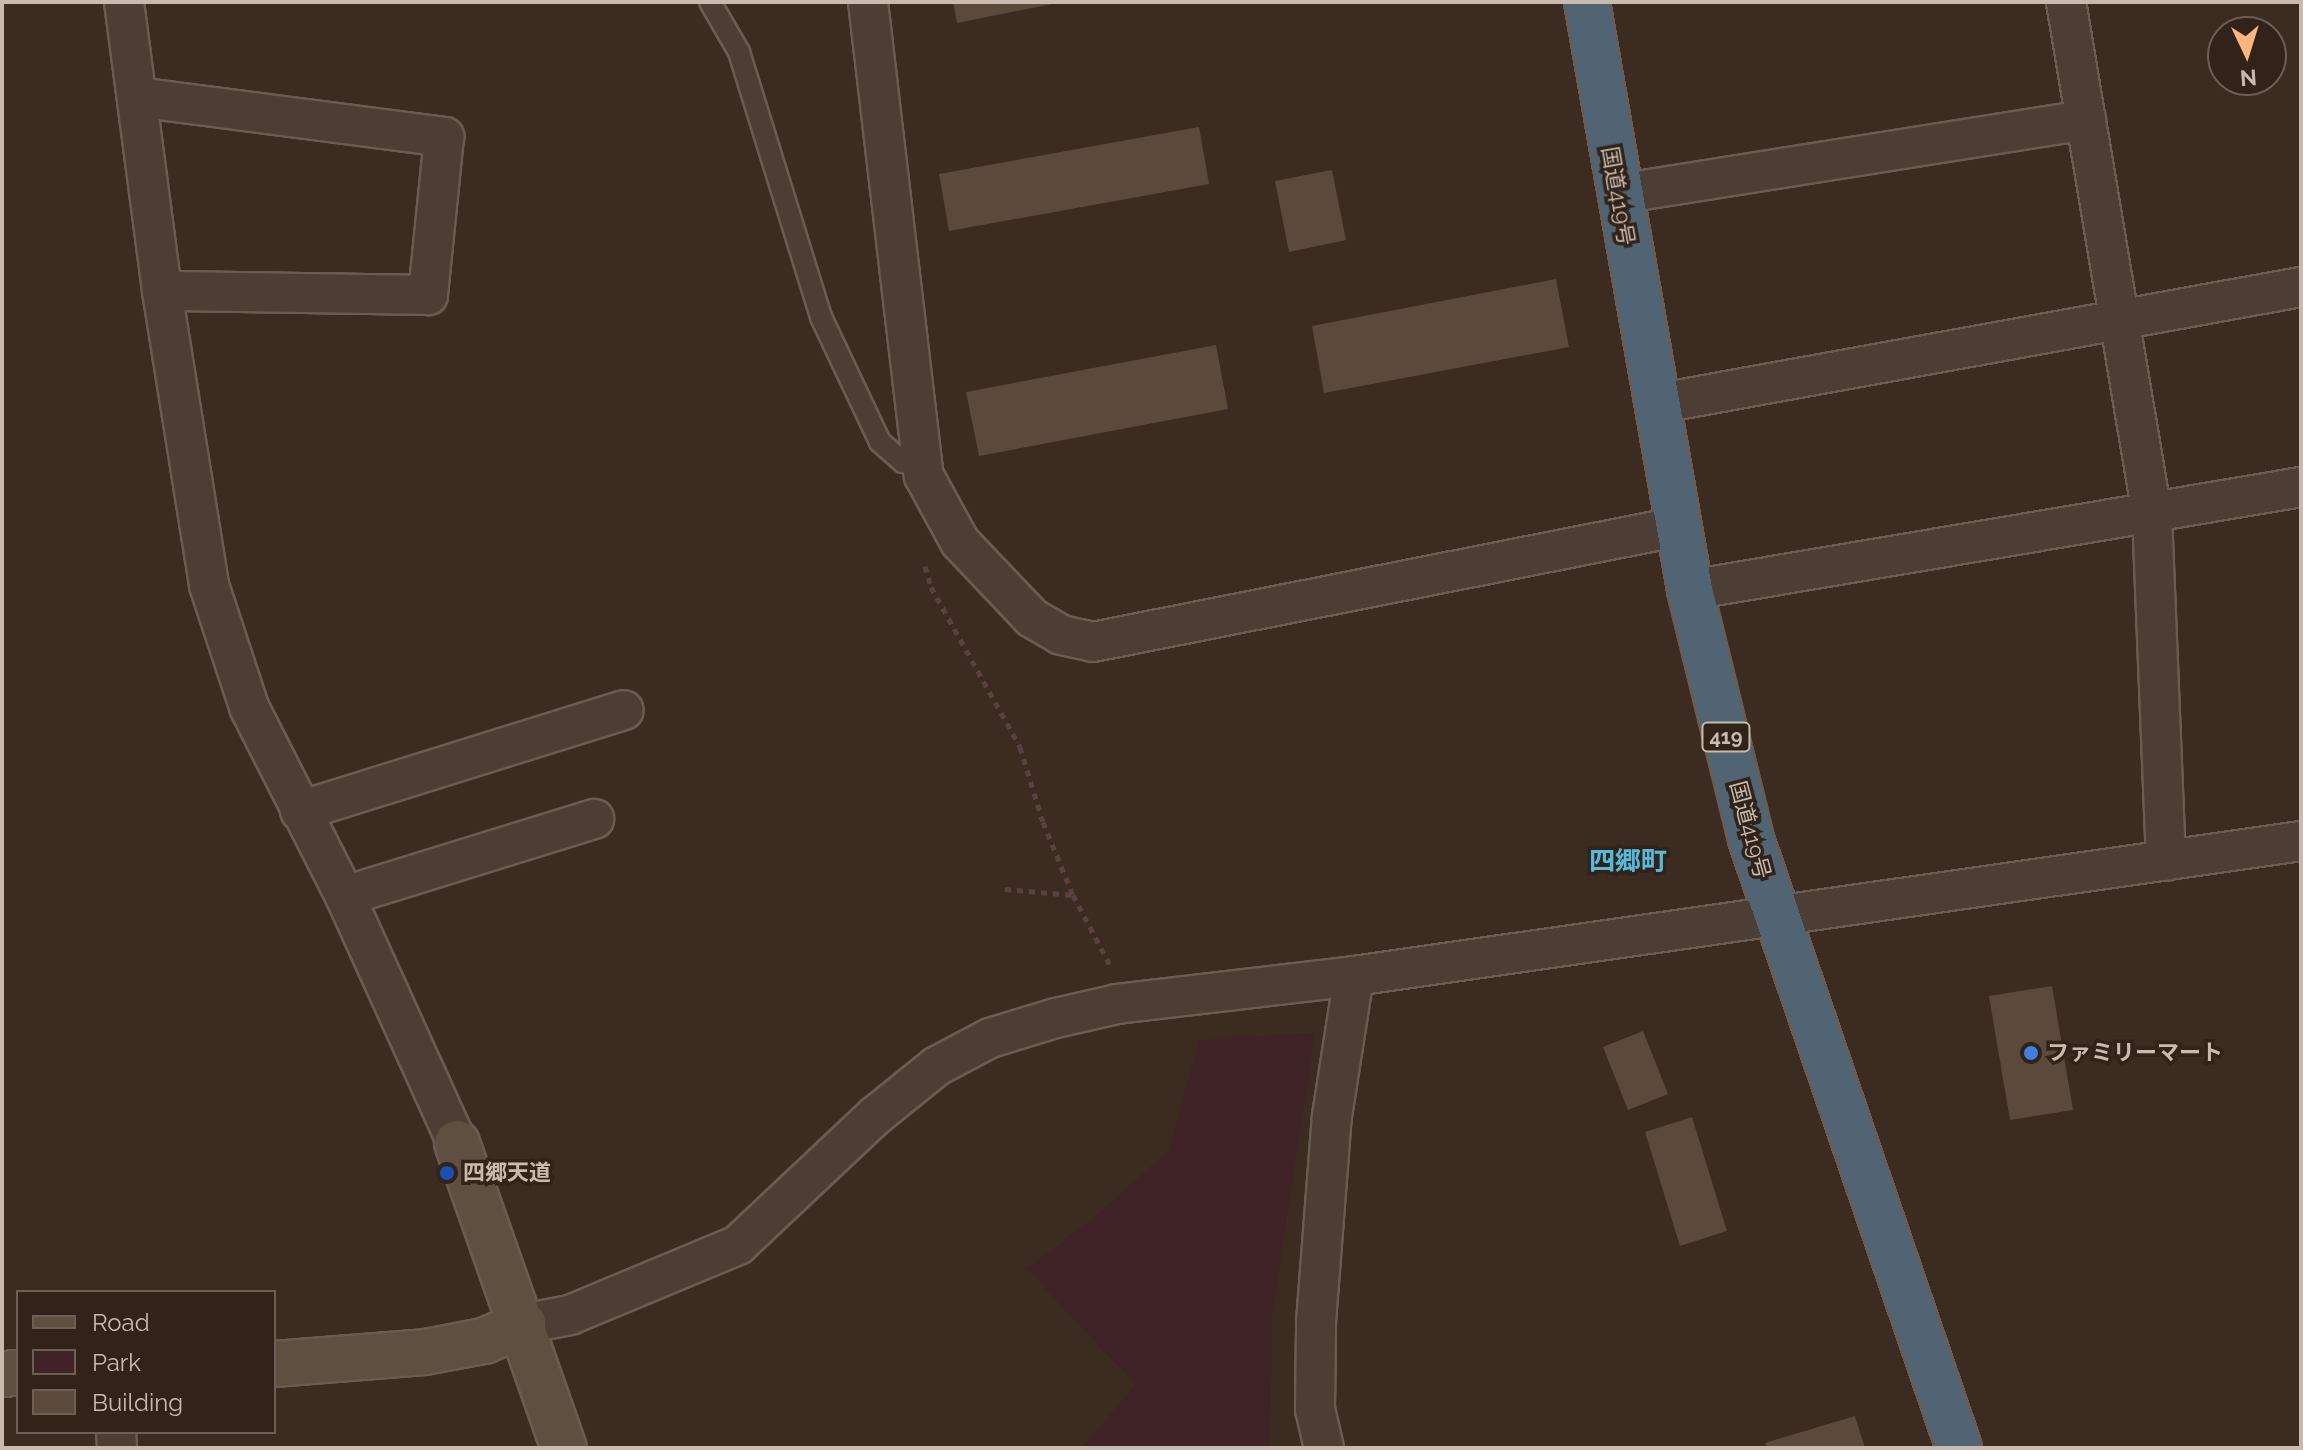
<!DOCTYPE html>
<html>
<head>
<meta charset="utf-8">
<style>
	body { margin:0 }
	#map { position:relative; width:2303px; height:1450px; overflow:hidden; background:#3c2b20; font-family:Raleway,"Noto Sans JP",sans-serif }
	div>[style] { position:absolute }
	.green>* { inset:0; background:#3f2326 }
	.building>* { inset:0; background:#5b493b }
	.path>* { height:5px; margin-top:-2.5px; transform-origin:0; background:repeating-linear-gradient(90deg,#5a4042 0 6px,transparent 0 12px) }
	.roads { filter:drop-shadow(2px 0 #6a5c52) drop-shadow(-2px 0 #6a5c52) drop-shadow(0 2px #6a5c52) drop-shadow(0 -2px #6a5c52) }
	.lane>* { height:20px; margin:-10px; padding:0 10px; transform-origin:10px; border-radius:10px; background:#4c3e34 }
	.street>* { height:38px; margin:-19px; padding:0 19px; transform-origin:19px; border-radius:19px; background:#4c3e34 }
	.secondary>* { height:44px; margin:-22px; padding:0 22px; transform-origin:22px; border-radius:22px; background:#5f4f41 }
	.highway>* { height:44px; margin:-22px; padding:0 22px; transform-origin:22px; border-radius:22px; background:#506473 }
	.dots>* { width:22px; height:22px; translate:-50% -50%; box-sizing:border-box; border:4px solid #312319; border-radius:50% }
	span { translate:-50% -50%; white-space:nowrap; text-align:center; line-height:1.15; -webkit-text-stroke:7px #312319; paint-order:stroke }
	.shield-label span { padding:2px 6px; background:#312319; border:2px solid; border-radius:6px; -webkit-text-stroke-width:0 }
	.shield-label { font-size:20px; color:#c8baaf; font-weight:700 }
	.street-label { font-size:22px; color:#c8baaf }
	.poi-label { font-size:22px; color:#c8baaf; font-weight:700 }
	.left { translate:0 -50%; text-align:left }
	.quarter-label { font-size:26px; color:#55badd; font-weight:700 }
	.frame { position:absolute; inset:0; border:4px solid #c8baaf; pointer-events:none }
	.legend { position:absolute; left:16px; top:1290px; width:260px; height:144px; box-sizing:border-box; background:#312319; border:2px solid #6d5f55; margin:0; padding:10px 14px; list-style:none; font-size:24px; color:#c8baaf }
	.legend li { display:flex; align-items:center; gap:16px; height:40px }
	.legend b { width:40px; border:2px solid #6d5f55 }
	.north { position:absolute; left:2207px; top:16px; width:80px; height:80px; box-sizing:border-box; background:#312319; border:2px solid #6d5f55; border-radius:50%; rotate:176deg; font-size:22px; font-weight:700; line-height:32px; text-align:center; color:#c8baaf }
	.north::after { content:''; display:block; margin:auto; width:28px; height:36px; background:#ffb57d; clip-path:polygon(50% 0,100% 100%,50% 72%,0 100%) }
</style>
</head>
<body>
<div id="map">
	<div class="green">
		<div style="clip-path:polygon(1315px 1033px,1272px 1315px,1270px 1448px,1081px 1448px,1136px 1385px,1027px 1269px,1102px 1211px,1169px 1150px,1199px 1040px)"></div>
	</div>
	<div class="building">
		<div style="clip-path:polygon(953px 2px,1057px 2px,1057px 3px,957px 23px)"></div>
		<div style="clip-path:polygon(1199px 127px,1209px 184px,949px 231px,939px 174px)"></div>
		<div style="clip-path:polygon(1332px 170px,1346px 240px,1289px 252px,1275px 181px)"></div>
		<div style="clip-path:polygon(1556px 279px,1569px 347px,1324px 393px,1312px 326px)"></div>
		<div style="clip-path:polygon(1216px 345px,1228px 409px,979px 456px,966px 392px)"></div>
		<div style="clip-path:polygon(2052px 986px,2073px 1110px,2010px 1120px,1989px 996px)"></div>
		<div style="clip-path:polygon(1643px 1031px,1668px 1094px,1628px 1110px,1603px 1047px)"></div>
		<div style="clip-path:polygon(1692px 1117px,1727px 1231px,1680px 1246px,1645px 1132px)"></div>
		<div style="clip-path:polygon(1855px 1416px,1865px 1448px,1767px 1448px,1765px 1443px)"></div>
	</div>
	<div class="path">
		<div style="left:925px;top:566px;width:22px;rotate:74deg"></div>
		<div style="left:931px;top:587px;width:183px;rotate:60.9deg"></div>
		<div style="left:1020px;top:747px;width:78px;rotate:73deg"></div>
		<div style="left:1043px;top:822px;width:79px;rotate:67.7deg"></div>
		<div style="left:1005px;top:889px;width:68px;rotate:5deg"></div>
		<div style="left:1073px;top:895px;width:79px;rotate:62.1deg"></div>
	</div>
	<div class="roads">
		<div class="lane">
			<div style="left:710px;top:2px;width:58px;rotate:59.9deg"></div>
			<div style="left:739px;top:52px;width:277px;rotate:72.8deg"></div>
			<div style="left:821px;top:317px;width:138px;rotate:64.7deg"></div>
			<div style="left:880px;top:442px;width:30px;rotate:41deg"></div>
			<div style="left:903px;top:462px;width:19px;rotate:9deg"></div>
		</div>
		<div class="street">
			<div style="left:124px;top:2px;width:291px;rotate:82.5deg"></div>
			<div style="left:162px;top:291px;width:298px;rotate:80.9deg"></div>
			<div style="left:209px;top:585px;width:128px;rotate:71.8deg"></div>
			<div style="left:249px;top:707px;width:212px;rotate:63.1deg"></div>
			<div style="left:345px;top:896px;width:271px;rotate:65.6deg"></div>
			<div style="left:868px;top:2px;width:477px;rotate:83.3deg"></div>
			<div style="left:924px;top:476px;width:75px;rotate:61.4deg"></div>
			<div style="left:960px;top:542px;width:105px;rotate:46.5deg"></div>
			<div style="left:1032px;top:618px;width:34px;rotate:30deg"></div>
			<div style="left:1061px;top:635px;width:33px;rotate:12deg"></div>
			<div style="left:1093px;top:642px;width:599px;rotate:-11.16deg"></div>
			<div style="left:2066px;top:2px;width:519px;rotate:80.47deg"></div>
			<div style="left:2152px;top:514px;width:347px;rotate:87.7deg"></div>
			<div style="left:137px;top:97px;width:310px;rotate:7.4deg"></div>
			<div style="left:444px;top:137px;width:159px;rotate:95.8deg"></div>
			<div style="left:428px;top:295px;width:266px;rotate:-179.1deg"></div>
			<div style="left:1618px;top:194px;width:474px;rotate:-9deg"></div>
			<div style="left:1655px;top:404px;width:657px;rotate:-10.27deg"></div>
			<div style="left:1690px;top:590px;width:620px;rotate:-9.57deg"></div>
			<div style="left:300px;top:811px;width:339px;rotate:-17.3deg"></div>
			<div style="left:345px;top:896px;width:261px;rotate:-17.2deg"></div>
			<div style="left:523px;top:1324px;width:48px;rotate:-10.8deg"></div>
			<div style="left:570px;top:1315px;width:182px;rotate:-22.6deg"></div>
			<div style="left:738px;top:1245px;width:188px;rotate:-43.3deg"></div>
			<div style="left:875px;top:1116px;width:80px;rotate:-38.9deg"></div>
			<div style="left:937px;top:1066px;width:60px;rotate:-27.8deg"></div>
			<div style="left:990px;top:1038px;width:69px;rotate:-16.9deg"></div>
			<div style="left:1056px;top:1018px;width:63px;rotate:-12.9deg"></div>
			<div style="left:1117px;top:1004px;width:239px;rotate:-6.7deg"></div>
			<div style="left:1354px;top:976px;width:957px;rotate:-8.11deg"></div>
			<div style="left:116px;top:1432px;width:16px;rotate:86deg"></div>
			<div style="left:1324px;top:1448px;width:39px;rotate:-103deg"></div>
			<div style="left:1315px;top:1410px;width:88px;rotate:-89.3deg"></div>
			<div style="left:1316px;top:1322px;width:207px;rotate:-85.6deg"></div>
			<div style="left:1332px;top:1116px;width:142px;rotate:-81.1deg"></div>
		</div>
		<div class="secondary">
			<div style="left:457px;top:1143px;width:323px;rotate:70.7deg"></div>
			<div style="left:274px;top:1364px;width:151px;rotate:-4.5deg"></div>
			<div style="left:425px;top:1352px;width:60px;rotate:-10.6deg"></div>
			<div style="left:484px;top:1341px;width:43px;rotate:-23.6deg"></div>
			<div style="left:2px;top:1374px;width:16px;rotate:-4deg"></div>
		</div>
		<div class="highway">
			<div style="left:1587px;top:2px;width:597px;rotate:80.06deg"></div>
			<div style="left:1690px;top:590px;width:256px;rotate:76.2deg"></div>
			<div style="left:1751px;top:839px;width:644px;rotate:71.14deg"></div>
		</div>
	</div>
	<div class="dots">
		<div style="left:2031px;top:1053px;background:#3f7fe0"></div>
		<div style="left:447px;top:1173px;background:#1a4fb4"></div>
	</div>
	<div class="shield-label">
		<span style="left:1726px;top:737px">419</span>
	</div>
	<div class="street-label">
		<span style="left:1618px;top:196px;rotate:80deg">国道419号</span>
		<span style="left:1750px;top:830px;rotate:75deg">国道419号</span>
	</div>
	<div class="poi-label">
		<span class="left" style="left:2047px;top:1053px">ファミリーマート</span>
		<span class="left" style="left:463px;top:1173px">四郷天道</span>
	</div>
	<div class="quarter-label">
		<span style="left:1628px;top:862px">四郷町</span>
	</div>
	<div class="frame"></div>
	<ul class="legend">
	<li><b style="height:10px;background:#5f4f41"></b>Road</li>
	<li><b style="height:22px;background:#3f2326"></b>Park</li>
	<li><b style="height:22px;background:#5b493b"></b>Building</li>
	</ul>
	<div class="north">N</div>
</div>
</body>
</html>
